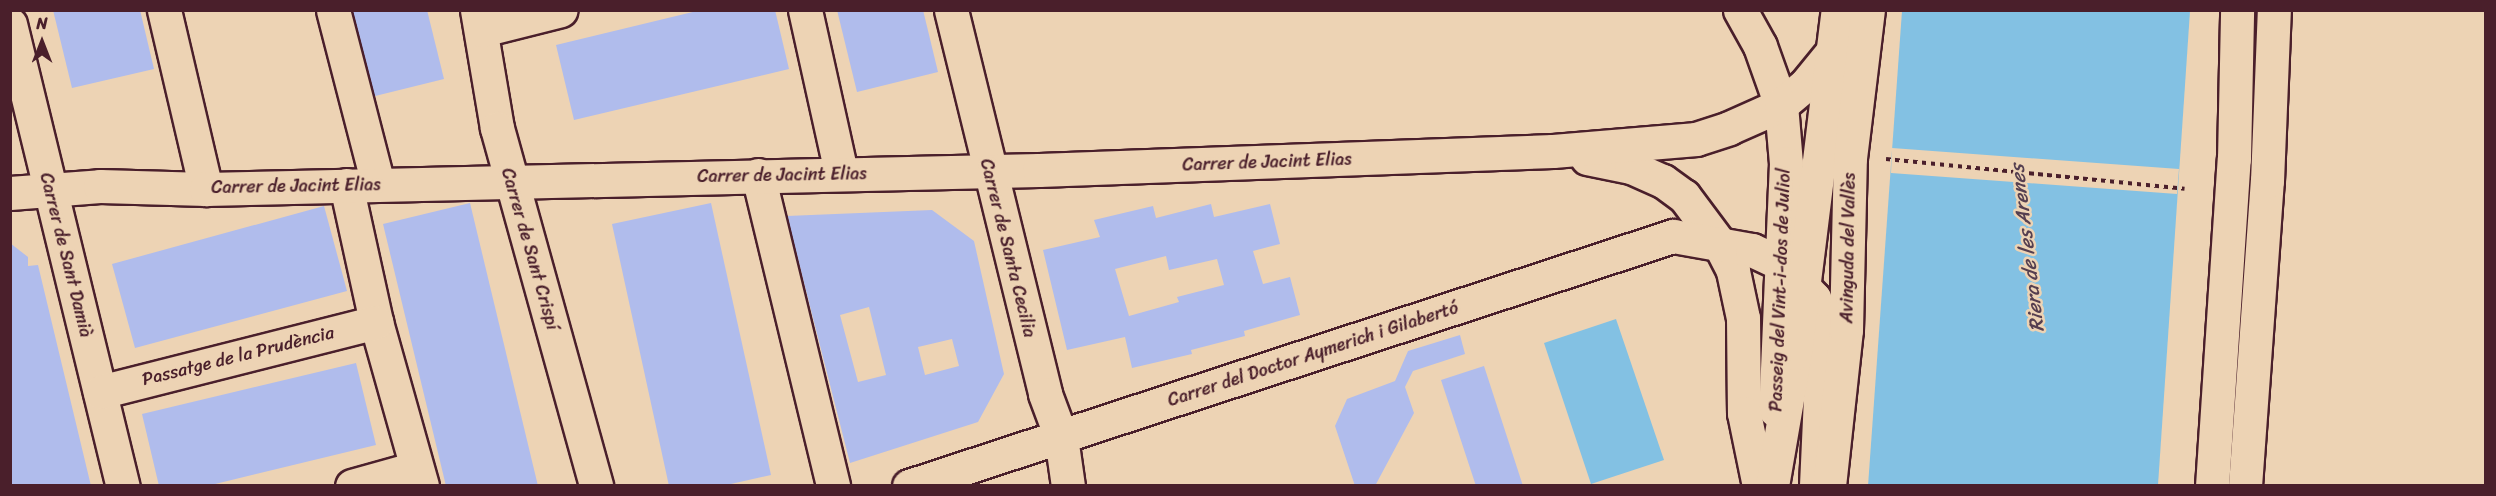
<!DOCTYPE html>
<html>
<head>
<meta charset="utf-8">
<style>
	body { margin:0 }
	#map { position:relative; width:2496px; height:496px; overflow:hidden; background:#edd3b4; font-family:Sriracha,sans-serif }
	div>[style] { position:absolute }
	.water>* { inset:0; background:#83c1e3 }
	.pier>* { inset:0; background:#edd3b4 }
	.building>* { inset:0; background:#b0bcec }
	.path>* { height:4px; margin-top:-2px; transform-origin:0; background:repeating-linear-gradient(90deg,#4a1f2b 0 4.5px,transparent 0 9px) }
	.roads { filter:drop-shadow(2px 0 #4a1f2b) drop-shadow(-2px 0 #4a1f2b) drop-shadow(0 2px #4a1f2b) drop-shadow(0 -2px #4a1f2b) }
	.minor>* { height:33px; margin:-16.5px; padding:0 16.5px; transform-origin:16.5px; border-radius:16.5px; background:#edd3b4 }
	.major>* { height:33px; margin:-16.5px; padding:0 16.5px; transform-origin:16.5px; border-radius:16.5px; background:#edd3b4 }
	span { translate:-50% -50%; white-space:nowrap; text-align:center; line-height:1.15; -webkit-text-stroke:5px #edd3b4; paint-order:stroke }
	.street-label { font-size:18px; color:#4a1f2b }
	.water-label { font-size:20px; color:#553f50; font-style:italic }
	.frame { position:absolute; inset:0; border:12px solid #4a1f2b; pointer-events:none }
	.north { position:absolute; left:12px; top:12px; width:60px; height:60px; -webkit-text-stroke:4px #edd3b4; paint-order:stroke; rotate:0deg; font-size:16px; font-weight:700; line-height:24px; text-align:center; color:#4a1f2b }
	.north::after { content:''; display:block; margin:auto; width:21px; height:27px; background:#4a1f2b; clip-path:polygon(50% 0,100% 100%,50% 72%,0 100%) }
</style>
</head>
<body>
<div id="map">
	<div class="water">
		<div style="clip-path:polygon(1902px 11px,2190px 11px,2158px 485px,1868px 486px)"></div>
		<div style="clip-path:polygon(1616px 319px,1664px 460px,1591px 484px,1544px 343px)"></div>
	</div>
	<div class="pier">
		<div style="clip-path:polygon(1892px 148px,2179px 169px,2177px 194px,1891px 173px)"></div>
	</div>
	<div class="building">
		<div style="clip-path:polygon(53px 10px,140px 10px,154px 69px,72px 88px)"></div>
		<div style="clip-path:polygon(341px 10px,427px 10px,444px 79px,363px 99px)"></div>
		<div style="clip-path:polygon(701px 10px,775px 10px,789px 69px,574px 120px,556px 45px)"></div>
		<div style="clip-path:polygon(837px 10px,923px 10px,938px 72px,857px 92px)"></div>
		<div style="clip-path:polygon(470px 203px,538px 486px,446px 486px,383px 224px)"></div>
		<div style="clip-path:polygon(711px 203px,771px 475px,722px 486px,669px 486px,612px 224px)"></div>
		<div style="clip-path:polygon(evenodd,1211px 204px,1214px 217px,1270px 204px,1280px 244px,1253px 251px,1263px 284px,1290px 277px,1300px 315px,1244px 331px,1245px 336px,1191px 350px,1192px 354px,1132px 368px,1125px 337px,1067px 350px,1043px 250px,1100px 237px,1094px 220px,1153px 206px,1156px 218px,1211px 204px,1166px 256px,1169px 270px,1217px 259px,1224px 285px,1177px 297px,1179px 302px,1129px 316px,1115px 269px,1166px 256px)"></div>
		<div style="clip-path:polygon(324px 206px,347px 291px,135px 348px,112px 264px)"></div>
		<div style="clip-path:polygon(evenodd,932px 210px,974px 241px,1004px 374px,978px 422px,850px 463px,787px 216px,932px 210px,869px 307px,886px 375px,858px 382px,840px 315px,869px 307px,932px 210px,952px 339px,959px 366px,925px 375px,918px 347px,952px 339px)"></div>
		<div style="clip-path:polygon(10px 243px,28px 257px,28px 266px,38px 265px,91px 486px,10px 486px)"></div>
		<div style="clip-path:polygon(1460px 335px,1465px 354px,1413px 371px,1405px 387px,1414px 413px,1375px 486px,1355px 486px,1335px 426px,1347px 399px,1395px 381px,1408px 351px)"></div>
		<div style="clip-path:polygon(356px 363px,376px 445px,207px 486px,159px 486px,142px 414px)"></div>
		<div style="clip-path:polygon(1484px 366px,1523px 486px,1476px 486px,1441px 380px)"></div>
	</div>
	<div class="path">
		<div style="left:1886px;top:159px;width:300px;rotate:5.7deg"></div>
	</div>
	<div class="roads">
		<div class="minor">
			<div style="left:164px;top:10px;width:184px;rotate:76.8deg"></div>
			<div style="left:333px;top:10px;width:180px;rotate:75.5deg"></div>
			<div style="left:477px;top:10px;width:120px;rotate:80.4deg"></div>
			<div style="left:497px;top:128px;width:371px;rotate:74.5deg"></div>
			<div style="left:805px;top:10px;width:167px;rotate:77.5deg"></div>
			<div style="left:951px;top:10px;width:395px;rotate:76.2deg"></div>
			<div style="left:1045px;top:394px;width:46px;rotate:69.6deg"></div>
			<div style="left:1061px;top:437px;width:49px;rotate:81.9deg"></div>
			<div style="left:1740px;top:10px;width:41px;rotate:60.9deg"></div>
			<div style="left:1760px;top:46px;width:63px;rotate:70.4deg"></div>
			<div style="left:1781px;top:105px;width:58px;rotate:85.1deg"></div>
			<div style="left:1786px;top:163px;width:247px;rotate:92.5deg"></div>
			<div style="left:10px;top:24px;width:476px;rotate:76.3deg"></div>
			<div style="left:482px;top:30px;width:81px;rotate:-14.2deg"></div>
			<div style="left:1587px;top:158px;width:45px;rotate:11.6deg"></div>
			<div style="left:1631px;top:167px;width:35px;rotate:24deg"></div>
			<div style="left:1663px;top:181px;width:26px;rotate:36deg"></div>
			<div style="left:1684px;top:196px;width:59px;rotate:53.3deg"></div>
			<div style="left:1719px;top:243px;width:31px;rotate:63deg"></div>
			<div style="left:1733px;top:271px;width:48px;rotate:78deg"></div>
			<div style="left:1743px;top:318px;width:95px;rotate:89.4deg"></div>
			<div style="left:1744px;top:413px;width:75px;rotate:78.4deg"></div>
			<div style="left:758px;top:175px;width:320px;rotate:76.4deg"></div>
			<div style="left:346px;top:185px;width:140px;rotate:77.6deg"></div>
			<div style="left:376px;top:322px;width:170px;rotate:74.3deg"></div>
			<div style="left:10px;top:193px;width:90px;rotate:-4.4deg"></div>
			<div style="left:100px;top:186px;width:106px;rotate:1.6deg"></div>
			<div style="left:206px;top:189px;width:833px;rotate:-1.31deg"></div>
			<div style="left:1039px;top:170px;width:514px;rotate:-2.12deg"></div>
			<div style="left:1553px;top:151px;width:144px;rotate:-4.8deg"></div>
			<div style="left:1696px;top:139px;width:35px;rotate:-18deg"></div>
			<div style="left:1729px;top:128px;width:57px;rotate:-23.9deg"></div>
			<div style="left:1781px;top:105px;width:33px;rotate:-40deg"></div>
			<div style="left:1806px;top:84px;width:55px;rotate:-50.9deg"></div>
			<div style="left:100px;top:392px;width:285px;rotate:-14.2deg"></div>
			<div style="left:352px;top:486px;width:66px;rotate:-15.7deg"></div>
			<div style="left:909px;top:486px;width:804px;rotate:-18.12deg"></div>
			<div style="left:1673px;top:236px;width:80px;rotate:10deg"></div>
			<div style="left:1752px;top:250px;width:33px;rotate:25deg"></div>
			<div style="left:1782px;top:264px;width:47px;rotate:46.7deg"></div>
			<div style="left:1814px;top:298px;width:34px;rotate:75deg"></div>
			<div style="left:1823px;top:331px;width:155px;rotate:92.6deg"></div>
		</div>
		<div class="major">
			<div style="left:1772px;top:486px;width:135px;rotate:-80.2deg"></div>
			<div style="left:1795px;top:353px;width:346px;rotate:-82.9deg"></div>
			<div style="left:1829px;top:486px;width:157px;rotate:-83.8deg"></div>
			<div style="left:1846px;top:330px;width:172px;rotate:-88.7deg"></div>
			<div style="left:1850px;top:158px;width:149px;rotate:-83.1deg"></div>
			<div style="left:2212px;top:486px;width:328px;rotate:-86.2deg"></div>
			<div style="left:2234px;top:159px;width:149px;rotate:-88.8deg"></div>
			<div style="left:2245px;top:486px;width:306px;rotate:-85.9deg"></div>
			<div style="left:2267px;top:181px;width:171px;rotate:-87.7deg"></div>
		</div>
	</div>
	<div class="street-label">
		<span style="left:1267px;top:162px;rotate:-2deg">Carrer de Jacint Elias</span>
		<span style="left:782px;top:175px;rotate:-1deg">Carrer de Jacint Elias</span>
		<span style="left:296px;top:186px;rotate:-1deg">Carrer de Jacint Elias</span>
		<span style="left:1008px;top:248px;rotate:76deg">Carrer de Santa Cecilia</span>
		<span style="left:1848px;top:248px;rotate:-89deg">Avinguda del Vallès</span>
		<span style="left:530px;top:249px;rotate:74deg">Carrer de Sant Crispí</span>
		<span style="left:66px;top:255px;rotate:76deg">Carrer de Sant Damià</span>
		<span style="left:1780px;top:290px;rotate:-88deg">Passeig del Vint-i-dos de Juliol</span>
		<span style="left:1313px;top:354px;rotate:-18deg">Carrer del Doctor Aymerich i Gilabertó</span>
		<span style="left:238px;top:356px;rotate:-14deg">Passatge de la Prudència</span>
	</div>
	<div class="water-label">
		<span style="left:2027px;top:248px;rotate:-97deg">Riera de les Arenes</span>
	</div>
	<div class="frame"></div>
	<div class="north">N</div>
</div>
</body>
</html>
